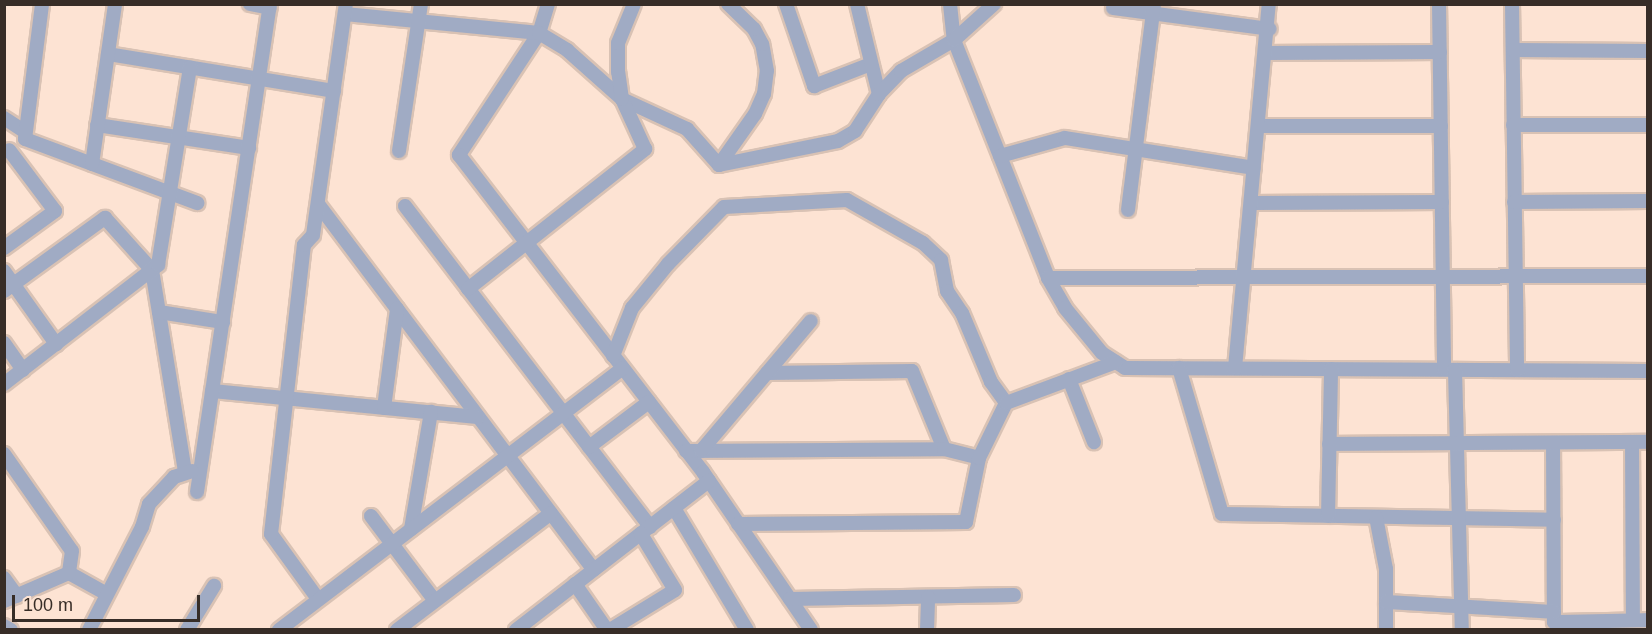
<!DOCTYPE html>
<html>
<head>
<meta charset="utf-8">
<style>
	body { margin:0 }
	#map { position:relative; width:1652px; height:634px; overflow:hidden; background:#fde3d3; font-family:Arial,sans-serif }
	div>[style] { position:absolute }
	.roads { filter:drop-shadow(2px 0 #d9c2b4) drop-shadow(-2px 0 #d9c2b4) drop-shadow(0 2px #d9c2b4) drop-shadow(0 -2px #d9c2b4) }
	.minor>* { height:14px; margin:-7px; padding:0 7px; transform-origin:7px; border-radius:7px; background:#a0abc4 }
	span { translate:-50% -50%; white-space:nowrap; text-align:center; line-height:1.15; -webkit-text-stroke:5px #fde3d3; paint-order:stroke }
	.frame { position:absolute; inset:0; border:6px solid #372d27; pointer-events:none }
	.scale { position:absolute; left:12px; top:595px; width:188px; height:27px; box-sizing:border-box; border:3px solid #372d27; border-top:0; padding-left:8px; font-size:18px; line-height:21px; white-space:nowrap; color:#372d27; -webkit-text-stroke:4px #fde3d3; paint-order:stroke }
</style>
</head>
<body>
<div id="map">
	<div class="roads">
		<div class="minor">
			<div style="left:250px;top:4px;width:20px;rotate:11deg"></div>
			<div style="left:548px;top:4px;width:30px;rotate:107deg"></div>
			<div style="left:539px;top:33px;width:146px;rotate:123.3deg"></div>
			<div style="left:459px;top:155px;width:400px;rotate:52.4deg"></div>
			<div style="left:703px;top:472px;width:191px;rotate:55.6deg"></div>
			<div style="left:786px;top:4px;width:87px;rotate:71.1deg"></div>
			<div style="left:814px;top:86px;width:61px;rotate:-21.1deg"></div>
			<div style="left:857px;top:4px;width:93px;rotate:76.3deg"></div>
			<div style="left:950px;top:4px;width:36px;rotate:84deg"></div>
			<div style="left:954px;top:40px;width:256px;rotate:68.4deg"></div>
			<div style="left:1048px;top:278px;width:34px;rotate:60deg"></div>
			<div style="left:1065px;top:308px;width:58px;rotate:50.6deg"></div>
			<div style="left:1102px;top:353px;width:27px;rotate:33deg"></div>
			<div style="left:1125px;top:368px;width:523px;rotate:0.33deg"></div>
			<div style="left:1439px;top:4px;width:365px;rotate:89.2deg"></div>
			<div style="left:1512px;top:4px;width:366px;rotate:89.2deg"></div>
			<div style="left:1113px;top:8px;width:158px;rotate:7.6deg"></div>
			<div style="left:345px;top:14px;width:195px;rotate:5.6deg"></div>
			<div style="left:539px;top:33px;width:33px;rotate:31deg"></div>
			<div style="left:567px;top:50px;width:74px;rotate:41.7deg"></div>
			<div style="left:622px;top:99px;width:72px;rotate:24.8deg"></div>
			<div style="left:687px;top:129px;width:48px;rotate:48.4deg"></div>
			<div style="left:1513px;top:50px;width:135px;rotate:0.4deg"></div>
			<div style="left:1265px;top:53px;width:175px;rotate:-0.3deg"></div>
			<div style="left:108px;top:54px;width:229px;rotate:9.3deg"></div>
			<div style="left:4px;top:118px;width:24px;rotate:33deg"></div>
			<div style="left:97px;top:125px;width:154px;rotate:8.6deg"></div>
			<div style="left:1513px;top:125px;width:135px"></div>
			<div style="left:1258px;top:126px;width:183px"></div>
			<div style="left:25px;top:139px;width:184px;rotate:20.4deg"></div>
			<div style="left:25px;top:139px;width:136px;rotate:-82.8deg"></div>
			<div style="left:399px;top:151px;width:149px;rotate:-81.5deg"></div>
			<div style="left:1000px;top:156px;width:67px;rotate:-15.5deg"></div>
			<div style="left:1065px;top:138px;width:191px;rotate:9deg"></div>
			<div style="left:92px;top:164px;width:162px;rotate:-81.8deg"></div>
			<div style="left:719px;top:165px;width:121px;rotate:-11.4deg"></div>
			<div style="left:838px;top:141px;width:20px;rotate:-30deg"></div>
			<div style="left:855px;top:131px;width:44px;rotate:-57deg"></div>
			<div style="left:879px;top:94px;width:32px;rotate:-46deg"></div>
			<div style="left:901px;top:71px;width:61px;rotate:-30.3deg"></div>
			<div style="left:954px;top:40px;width:54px;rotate:-42deg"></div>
			<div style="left:719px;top:165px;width:62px;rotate:-54.8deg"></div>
			<div style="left:755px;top:114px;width:22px;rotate:-66deg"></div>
			<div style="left:764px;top:94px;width:23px;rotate:-83deg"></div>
			<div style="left:767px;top:71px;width:27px;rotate:-100deg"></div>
			<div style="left:762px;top:44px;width:17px;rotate:-118deg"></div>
			<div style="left:754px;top:29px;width:36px;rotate:-136deg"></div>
			<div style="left:1514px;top:202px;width:134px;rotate:-0.4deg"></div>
			<div style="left:1251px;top:203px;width:191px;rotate:-0.3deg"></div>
			<div style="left:318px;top:204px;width:458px;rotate:53deg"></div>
			<div style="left:405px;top:206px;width:404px;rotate:52.6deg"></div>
			<div style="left:1128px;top:210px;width:208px;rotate:-82.8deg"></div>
			<div style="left:4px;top:248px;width:63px;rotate:-36deg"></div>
			<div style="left:55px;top:211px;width:76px;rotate:-127deg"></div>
			<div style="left:4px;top:271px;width:90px;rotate:54.5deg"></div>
			<div style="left:1048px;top:278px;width:600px;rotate:-0.19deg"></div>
			<div style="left:468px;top:289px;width:226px;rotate:-38.3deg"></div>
			<div style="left:645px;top:149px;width:55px;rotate:-114.7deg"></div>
			<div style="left:622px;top:99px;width:27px;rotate:-98deg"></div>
			<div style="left:618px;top:72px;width:29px;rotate:-90deg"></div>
			<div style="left:618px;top:43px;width:42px;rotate:-67.7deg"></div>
			<div style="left:4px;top:291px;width:125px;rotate:-35.9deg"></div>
			<div style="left:105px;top:218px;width:70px;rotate:47.9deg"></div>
			<div style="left:152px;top:270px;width:204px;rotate:80.7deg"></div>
			<div style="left:159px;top:312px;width:65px;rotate:8.9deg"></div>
			<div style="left:4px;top:343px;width:33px;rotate:55deg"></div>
			<div style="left:613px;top:356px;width:52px;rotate:-68.4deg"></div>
			<div style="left:632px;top:308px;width:57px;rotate:-50.7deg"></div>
			<div style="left:668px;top:264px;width:80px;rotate:-45.5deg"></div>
			<div style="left:724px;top:207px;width:123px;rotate:-3.3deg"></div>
			<div style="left:847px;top:200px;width:87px;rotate:29.5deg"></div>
			<div style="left:923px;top:243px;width:25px;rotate:43deg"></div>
			<div style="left:941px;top:260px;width:32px;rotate:79deg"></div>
			<div style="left:947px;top:291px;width:27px;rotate:56deg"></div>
			<div style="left:962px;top:313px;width:75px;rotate:67.2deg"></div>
			<div style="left:991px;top:382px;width:26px;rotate:54deg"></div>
			<div style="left:1179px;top:368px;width:152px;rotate:73.6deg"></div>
			<div style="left:1222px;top:514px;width:332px;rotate:1deg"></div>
			<div style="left:1235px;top:368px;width:366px;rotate:-84.7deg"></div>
			<div style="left:1455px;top:370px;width:260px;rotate:88.5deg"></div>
			<div style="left:767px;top:373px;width:145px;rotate:-0.8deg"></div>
			<div style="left:912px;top:371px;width:84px;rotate:67.7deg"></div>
			<div style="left:1069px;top:379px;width:68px;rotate:68.4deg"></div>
			<div style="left:4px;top:384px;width:195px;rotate:-37.7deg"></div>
			<div style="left:158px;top:265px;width:200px;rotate:-80.8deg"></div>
			<div style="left:212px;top:391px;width:267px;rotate:5.6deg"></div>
			<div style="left:384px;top:408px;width:100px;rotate:-82.5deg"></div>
			<div style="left:1632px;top:442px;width:178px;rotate:89.7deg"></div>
			<div style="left:1553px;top:443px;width:179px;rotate:89.7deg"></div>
			<div style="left:1554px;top:622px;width:94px;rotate:-1.2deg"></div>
			<div style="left:1329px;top:444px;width:319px;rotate:-0.4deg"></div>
			<div style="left:589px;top:447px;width:75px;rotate:-36.9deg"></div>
			<div style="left:686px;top:451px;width:258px;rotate:-0.4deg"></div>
			<div style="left:944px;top:449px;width:36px;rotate:14deg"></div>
			<div style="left:701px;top:451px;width:170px;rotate:-49.8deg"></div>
			<div style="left:4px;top:454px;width:118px;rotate:55deg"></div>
			<div style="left:72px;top:551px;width:22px;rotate:98deg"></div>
			<div style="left:197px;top:492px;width:493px;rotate:-81.5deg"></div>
			<div style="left:674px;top:508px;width:142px;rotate:59.1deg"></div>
			<div style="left:371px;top:516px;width:106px;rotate:53deg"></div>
			<div style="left:1328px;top:516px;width:147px;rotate:-88.8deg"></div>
			<div style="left:1376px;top:517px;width:53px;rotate:79.1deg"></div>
			<div style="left:1386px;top:569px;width:61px;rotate:90deg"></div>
			<div style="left:738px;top:524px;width:228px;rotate:-0.5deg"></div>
			<div style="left:966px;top:522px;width:65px;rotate:-78.5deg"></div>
			<div style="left:979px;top:458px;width:61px;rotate:-63.9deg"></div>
			<div style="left:1006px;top:403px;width:117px;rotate:-20.4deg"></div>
			<div style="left:411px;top:529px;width:119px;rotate:-80.3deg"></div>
			<div style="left:69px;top:573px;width:43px;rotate:28.9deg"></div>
			<div style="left:4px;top:578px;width:22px;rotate:54deg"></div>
			<div style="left:575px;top:584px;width:56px;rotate:55.2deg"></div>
			<div style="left:318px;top:599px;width:80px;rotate:-125.9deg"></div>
			<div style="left:271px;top:534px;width:291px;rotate:-83.5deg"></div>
			<div style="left:304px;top:245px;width:13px;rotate:-48deg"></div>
			<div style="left:313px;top:235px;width:233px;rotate:-81.9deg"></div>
			<div style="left:790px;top:599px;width:224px;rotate:-1deg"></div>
			<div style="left:4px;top:601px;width:71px;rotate:-23.3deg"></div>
			<div style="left:1386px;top:602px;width:168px;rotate:3.4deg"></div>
			<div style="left:4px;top:626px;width:8px;rotate:30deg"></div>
			<div style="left:89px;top:630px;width:116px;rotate:-62.8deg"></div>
			<div style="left:142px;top:527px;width:24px;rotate:-73deg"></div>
			<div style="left:149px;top:504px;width:37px;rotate:-47deg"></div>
			<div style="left:174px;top:477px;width:19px;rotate:-18deg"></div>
			<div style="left:187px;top:630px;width:52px;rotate:-58.5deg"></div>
			<div style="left:279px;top:630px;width:432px;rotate:-37.3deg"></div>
			<div style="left:397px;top:630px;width:193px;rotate:-37.2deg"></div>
			<div style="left:516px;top:630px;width:244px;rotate:-37.7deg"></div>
			<div style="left:610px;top:630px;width:76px;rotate:-31.6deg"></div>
			<div style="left:675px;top:590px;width:66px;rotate:-121.3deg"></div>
			<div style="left:927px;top:630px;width:33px;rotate:-88deg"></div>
		</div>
	</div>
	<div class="frame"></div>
	<div class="scale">100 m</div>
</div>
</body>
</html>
